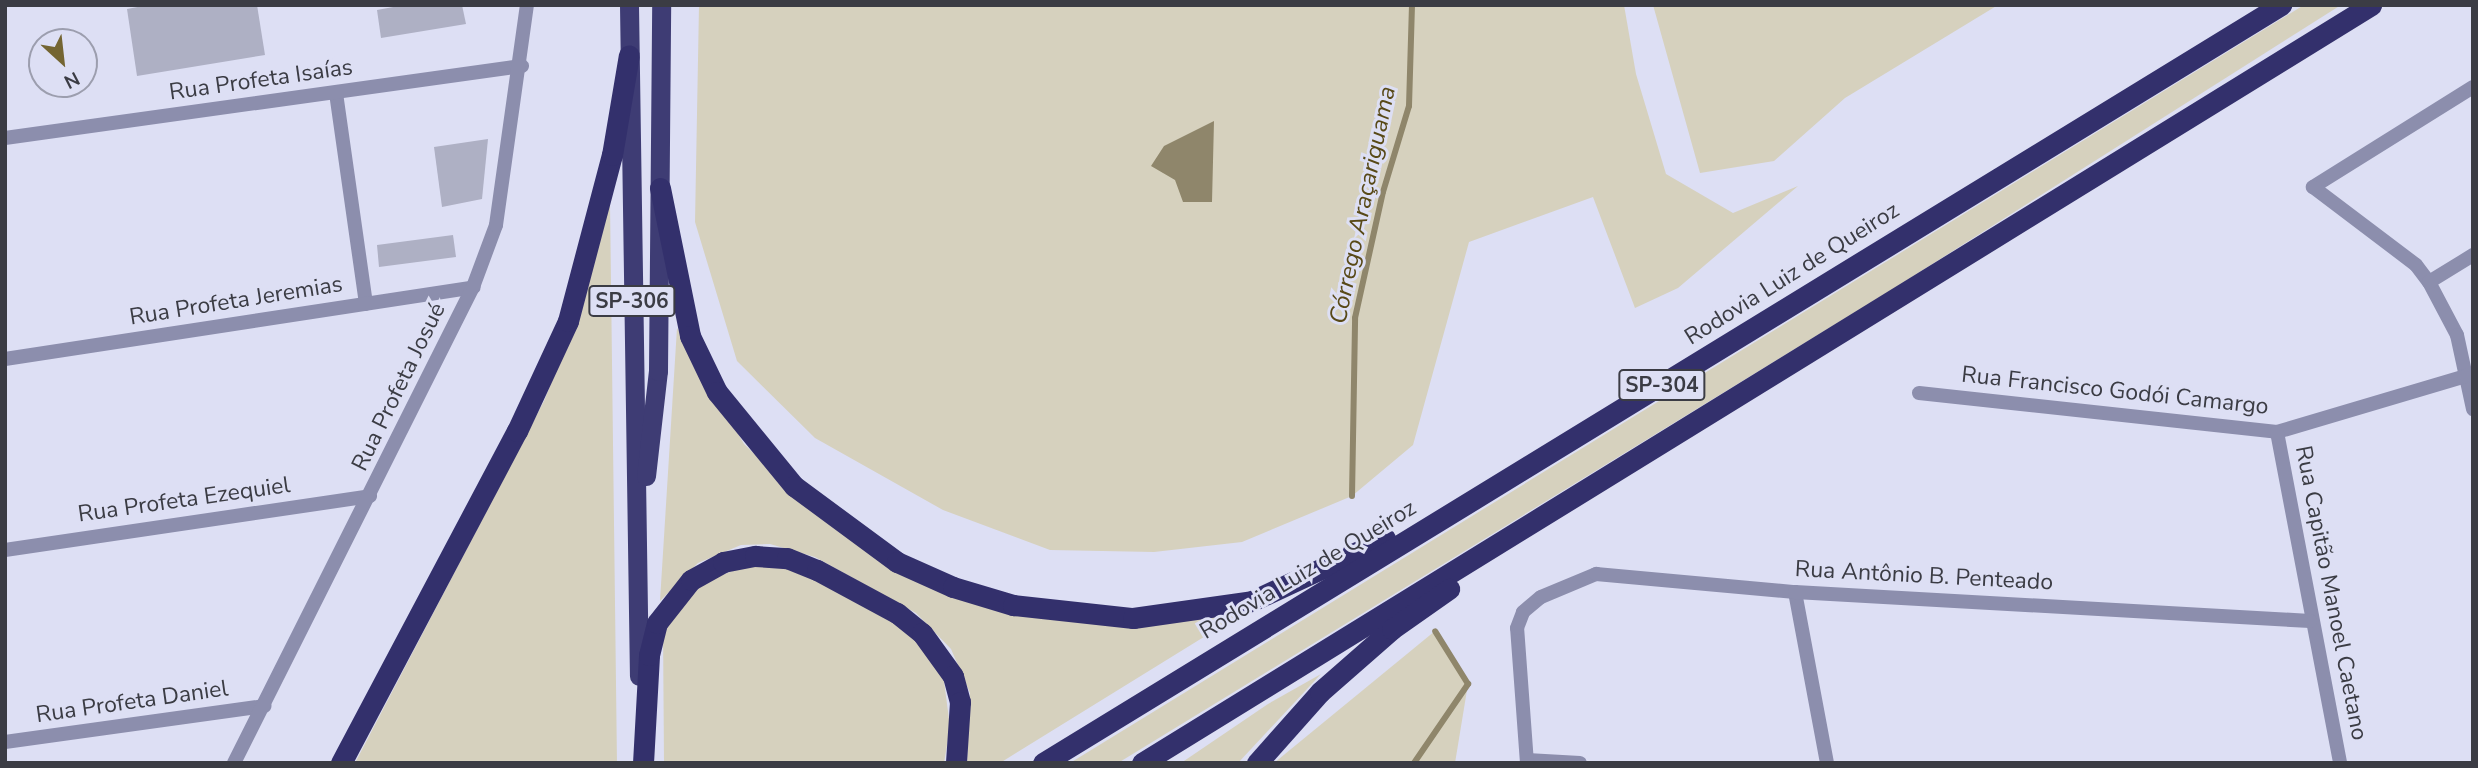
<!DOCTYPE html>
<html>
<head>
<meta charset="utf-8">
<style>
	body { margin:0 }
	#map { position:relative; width:2478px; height:768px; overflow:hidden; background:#dddff4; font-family:"Nunito Sans",sans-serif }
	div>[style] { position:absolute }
	.green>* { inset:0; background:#d6d1be }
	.water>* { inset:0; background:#8f866b }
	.stream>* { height:6px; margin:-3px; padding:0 3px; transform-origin:3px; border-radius:3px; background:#8f866b }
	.building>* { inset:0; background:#aeb0c4 }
	.minor>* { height:14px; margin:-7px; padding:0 7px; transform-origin:7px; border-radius:7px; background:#8c8ead }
	.trunk>* { height:19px; margin:-9.5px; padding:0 9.5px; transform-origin:9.5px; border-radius:9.5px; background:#3e3c74 }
	.motorway>* { height:21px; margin:-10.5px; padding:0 10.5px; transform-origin:10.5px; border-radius:10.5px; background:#33306c }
	span { translate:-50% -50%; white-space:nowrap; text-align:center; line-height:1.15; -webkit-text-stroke:6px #dddff4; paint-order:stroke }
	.shield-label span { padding:2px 5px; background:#dddff4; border:2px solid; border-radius:5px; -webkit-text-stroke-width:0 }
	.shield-label { font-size:21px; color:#3b3c44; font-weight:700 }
	.street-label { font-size:23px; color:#3b3c44 }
	.water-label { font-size:24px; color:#584917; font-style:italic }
	.frame { position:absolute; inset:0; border:7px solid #3b3c44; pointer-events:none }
	.north { position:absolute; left:28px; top:28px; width:70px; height:70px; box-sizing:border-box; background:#dddff4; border:2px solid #9c9eae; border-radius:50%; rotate:153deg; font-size:19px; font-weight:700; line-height:28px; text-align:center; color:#3b3c44 }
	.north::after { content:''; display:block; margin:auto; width:24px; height:32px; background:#746532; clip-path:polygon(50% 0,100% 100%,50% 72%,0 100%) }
</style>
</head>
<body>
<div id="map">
	<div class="green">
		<div style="clip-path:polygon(699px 5px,1624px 5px,1636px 74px,1666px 174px,1733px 213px,1798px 186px,1678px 288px,1635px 308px,1593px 197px,1469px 242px,1413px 445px,1352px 496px,1242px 542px,1154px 552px,1050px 550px,943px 510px,815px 438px,737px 361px,695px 222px)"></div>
		<div style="clip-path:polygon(1653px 5px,1998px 5px,1845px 98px,1774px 161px,1700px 173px)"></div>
		<div style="clip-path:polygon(2304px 5px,2341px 5px,1896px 287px,1118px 763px,1070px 763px)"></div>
		<div style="clip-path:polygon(610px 202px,617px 763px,355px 763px,544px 401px,581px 308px)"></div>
		<div style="clip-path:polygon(677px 328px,744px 444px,816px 513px,1025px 612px,1254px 606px,1000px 763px,967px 763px,970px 693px,951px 649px,916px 613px,815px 557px,770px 544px,741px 545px,698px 563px,660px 601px)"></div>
		<div style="clip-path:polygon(754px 563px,792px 567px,910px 630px,944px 681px,950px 727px,944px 763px,664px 763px,663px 629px,700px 583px)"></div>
		<div style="clip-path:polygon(1435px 631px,1468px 684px,1455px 763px,1274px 763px)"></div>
		<div style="clip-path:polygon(1321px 674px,1238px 763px,1181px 763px,1268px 704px)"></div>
	</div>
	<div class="water">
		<div style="clip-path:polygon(1214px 121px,1212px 202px,1183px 202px,1175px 180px,1151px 166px,1164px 146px)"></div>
	</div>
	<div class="stream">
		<div style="left:1352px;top:496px;width:178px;rotate:-89deg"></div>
		<div style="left:1355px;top:318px;width:129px;rotate:-77.5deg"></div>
		<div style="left:1383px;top:192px;width:90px;rotate:-73.2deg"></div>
		<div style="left:1409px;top:106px;width:101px;rotate:-88.3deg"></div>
		<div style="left:1414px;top:763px;width:96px;rotate:-55.6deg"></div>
		<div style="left:1468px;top:684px;width:62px;rotate:-121.9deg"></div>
	</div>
	<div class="building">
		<div style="clip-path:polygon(148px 5px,257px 5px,265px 55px,137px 76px,127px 9px)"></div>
		<div style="clip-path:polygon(404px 5px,462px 5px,466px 24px,381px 38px,377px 10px)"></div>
		<div style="clip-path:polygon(488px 139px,482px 199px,442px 207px,434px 147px)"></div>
		<div style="clip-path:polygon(453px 235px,456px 257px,379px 267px,377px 245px)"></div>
	</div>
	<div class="minor">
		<div style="left:2473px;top:87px;width:189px;rotate:148deg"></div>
		<div style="left:2313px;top:187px;width:129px;rotate:37.1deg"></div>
		<div style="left:2416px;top:265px;width:21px;rotate:53deg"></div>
		<div style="left:2429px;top:282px;width:60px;rotate:62.2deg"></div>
		<div style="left:2457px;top:335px;width:76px;rotate:77.8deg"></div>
		<div style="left:336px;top:93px;width:213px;rotate:81.9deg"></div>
		<div style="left:5px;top:138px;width:522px;rotate:-7.93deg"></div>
		<div style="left:2429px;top:282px;width:52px;rotate:-31.5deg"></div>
		<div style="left:5px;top:359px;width:474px;rotate:-8.7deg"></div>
		<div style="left:1919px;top:393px;width:360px;rotate:6.2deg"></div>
		<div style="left:2277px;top:432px;width:204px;rotate:-16.5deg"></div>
		<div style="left:2277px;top:432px;width:337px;rotate:79.2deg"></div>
		<div style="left:5px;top:550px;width:369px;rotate:-8.4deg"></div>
		<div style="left:1795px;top:592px;width:174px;rotate:79.4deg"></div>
		<div style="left:5px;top:742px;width:262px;rotate:-7.9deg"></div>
		<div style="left:1527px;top:760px;width:53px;rotate:3.2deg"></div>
		<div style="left:234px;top:763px;width:533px;rotate:-63.34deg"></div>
		<div style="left:473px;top:287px;width:66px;rotate:-69.6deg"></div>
		<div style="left:496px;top:225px;width:222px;rotate:-82deg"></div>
		<div style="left:1527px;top:763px;width:135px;rotate:-94.2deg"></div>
		<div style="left:1517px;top:628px;width:17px;rotate:-69deg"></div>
		<div style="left:1523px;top:612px;width:23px;rotate:-40deg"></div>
		<div style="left:1541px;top:597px;width:60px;rotate:-22.7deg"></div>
		<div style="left:1596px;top:574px;width:200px;rotate:5.2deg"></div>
		<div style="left:1795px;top:592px;width:516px;rotate:3.22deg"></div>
	</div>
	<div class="trunk">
		<div style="left:629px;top:5px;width:671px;rotate:89.15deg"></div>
		<div style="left:646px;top:476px;width:106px;rotate:-83.5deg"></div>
		<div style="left:658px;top:371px;width:366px;rotate:-89.5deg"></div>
	</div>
	<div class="motorway">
		<div style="left:660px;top:188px;width:151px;rotate:78.5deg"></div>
		<div style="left:690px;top:336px;width:62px;rotate:64.3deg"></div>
		<div style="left:717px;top:392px;width:122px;rotate:50.7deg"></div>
		<div style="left:794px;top:486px;width:128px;rotate:36.4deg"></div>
		<div style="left:897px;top:562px;width:61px;rotate:24.1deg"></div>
		<div style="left:953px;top:587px;width:63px;rotate:16.7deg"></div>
		<div style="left:1013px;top:605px;width:121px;rotate:6.2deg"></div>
		<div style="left:1133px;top:618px;width:120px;rotate:-8.1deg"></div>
		<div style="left:1252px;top:601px;width:147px;rotate:-25deg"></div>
		<div style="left:341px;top:763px;width:376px;rotate:-62.1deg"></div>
		<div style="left:517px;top:431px;width:121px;rotate:-65.1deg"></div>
		<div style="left:568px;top:321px;width:172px;rotate:-75.2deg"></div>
		<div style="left:612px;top:155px;width:101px;rotate:-80.4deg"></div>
		<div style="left:643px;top:763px;width:108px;rotate:-86.8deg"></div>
		<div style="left:649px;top:655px;width:33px;rotate:-76deg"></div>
		<div style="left:657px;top:623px;width:55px;rotate:-51.7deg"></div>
		<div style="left:691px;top:580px;width:37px;rotate:-29deg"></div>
		<div style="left:723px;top:562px;width:33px;rotate:-11deg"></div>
		<div style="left:755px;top:556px;width:32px;rotate:4deg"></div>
		<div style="left:787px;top:558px;width:32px;rotate:22deg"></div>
		<div style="left:817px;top:570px;width:91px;rotate:28.3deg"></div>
		<div style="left:897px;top:613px;width:32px;rotate:39deg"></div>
		<div style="left:922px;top:633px;width:53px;rotate:54.2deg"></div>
		<div style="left:953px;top:676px;width:27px;rotate:75deg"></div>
		<div style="left:960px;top:702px;width:61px;rotate:93.8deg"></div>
		<div style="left:1043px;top:763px;width:1452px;rotate:-31.48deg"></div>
		<div style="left:1142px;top:763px;width:1444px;rotate:-31.66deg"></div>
		<div style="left:1257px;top:763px;width:95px;rotate:-48.4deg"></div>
		<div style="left:1320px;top:692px;width:96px;rotate:-41.2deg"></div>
		<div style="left:1392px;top:629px;width:70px;rotate:-35.1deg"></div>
	</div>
	<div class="shield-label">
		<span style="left:632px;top:301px">SP-306</span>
		<span style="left:1662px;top:385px">SP-304</span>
	</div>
	<div class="street-label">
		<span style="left:261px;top:80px;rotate:-8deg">Rua Profeta Isaías</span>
		<span style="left:1792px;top:274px;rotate:-32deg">Rodovia Luiz de Queiroz</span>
		<span style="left:236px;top:301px;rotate:-9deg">Rua Profeta Jeremias</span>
		<span style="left:399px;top:387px;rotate:-64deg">Rua Profeta Josué</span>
		<span style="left:2115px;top:391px;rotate:6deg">Rua Francisco Godói Camargo</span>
		<span style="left:184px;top:500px;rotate:-8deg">Rua Profeta Ezequiel</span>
		<span style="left:1308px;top:570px;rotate:-31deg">Rodovia Luiz de Queiroz</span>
		<span style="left:1924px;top:576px;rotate:3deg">Rua Antônio B. Penteado</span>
		<span style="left:2331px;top:593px;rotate:79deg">Rua Capitão Manoel Caetano</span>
		<span style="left:132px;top:702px;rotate:-8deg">Rua Profeta Daniel</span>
	</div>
	<div class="water-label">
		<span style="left:1363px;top:205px;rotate:-78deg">Córrego Araçariguama</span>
	</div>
	<div class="frame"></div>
	<div class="north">N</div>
</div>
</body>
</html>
